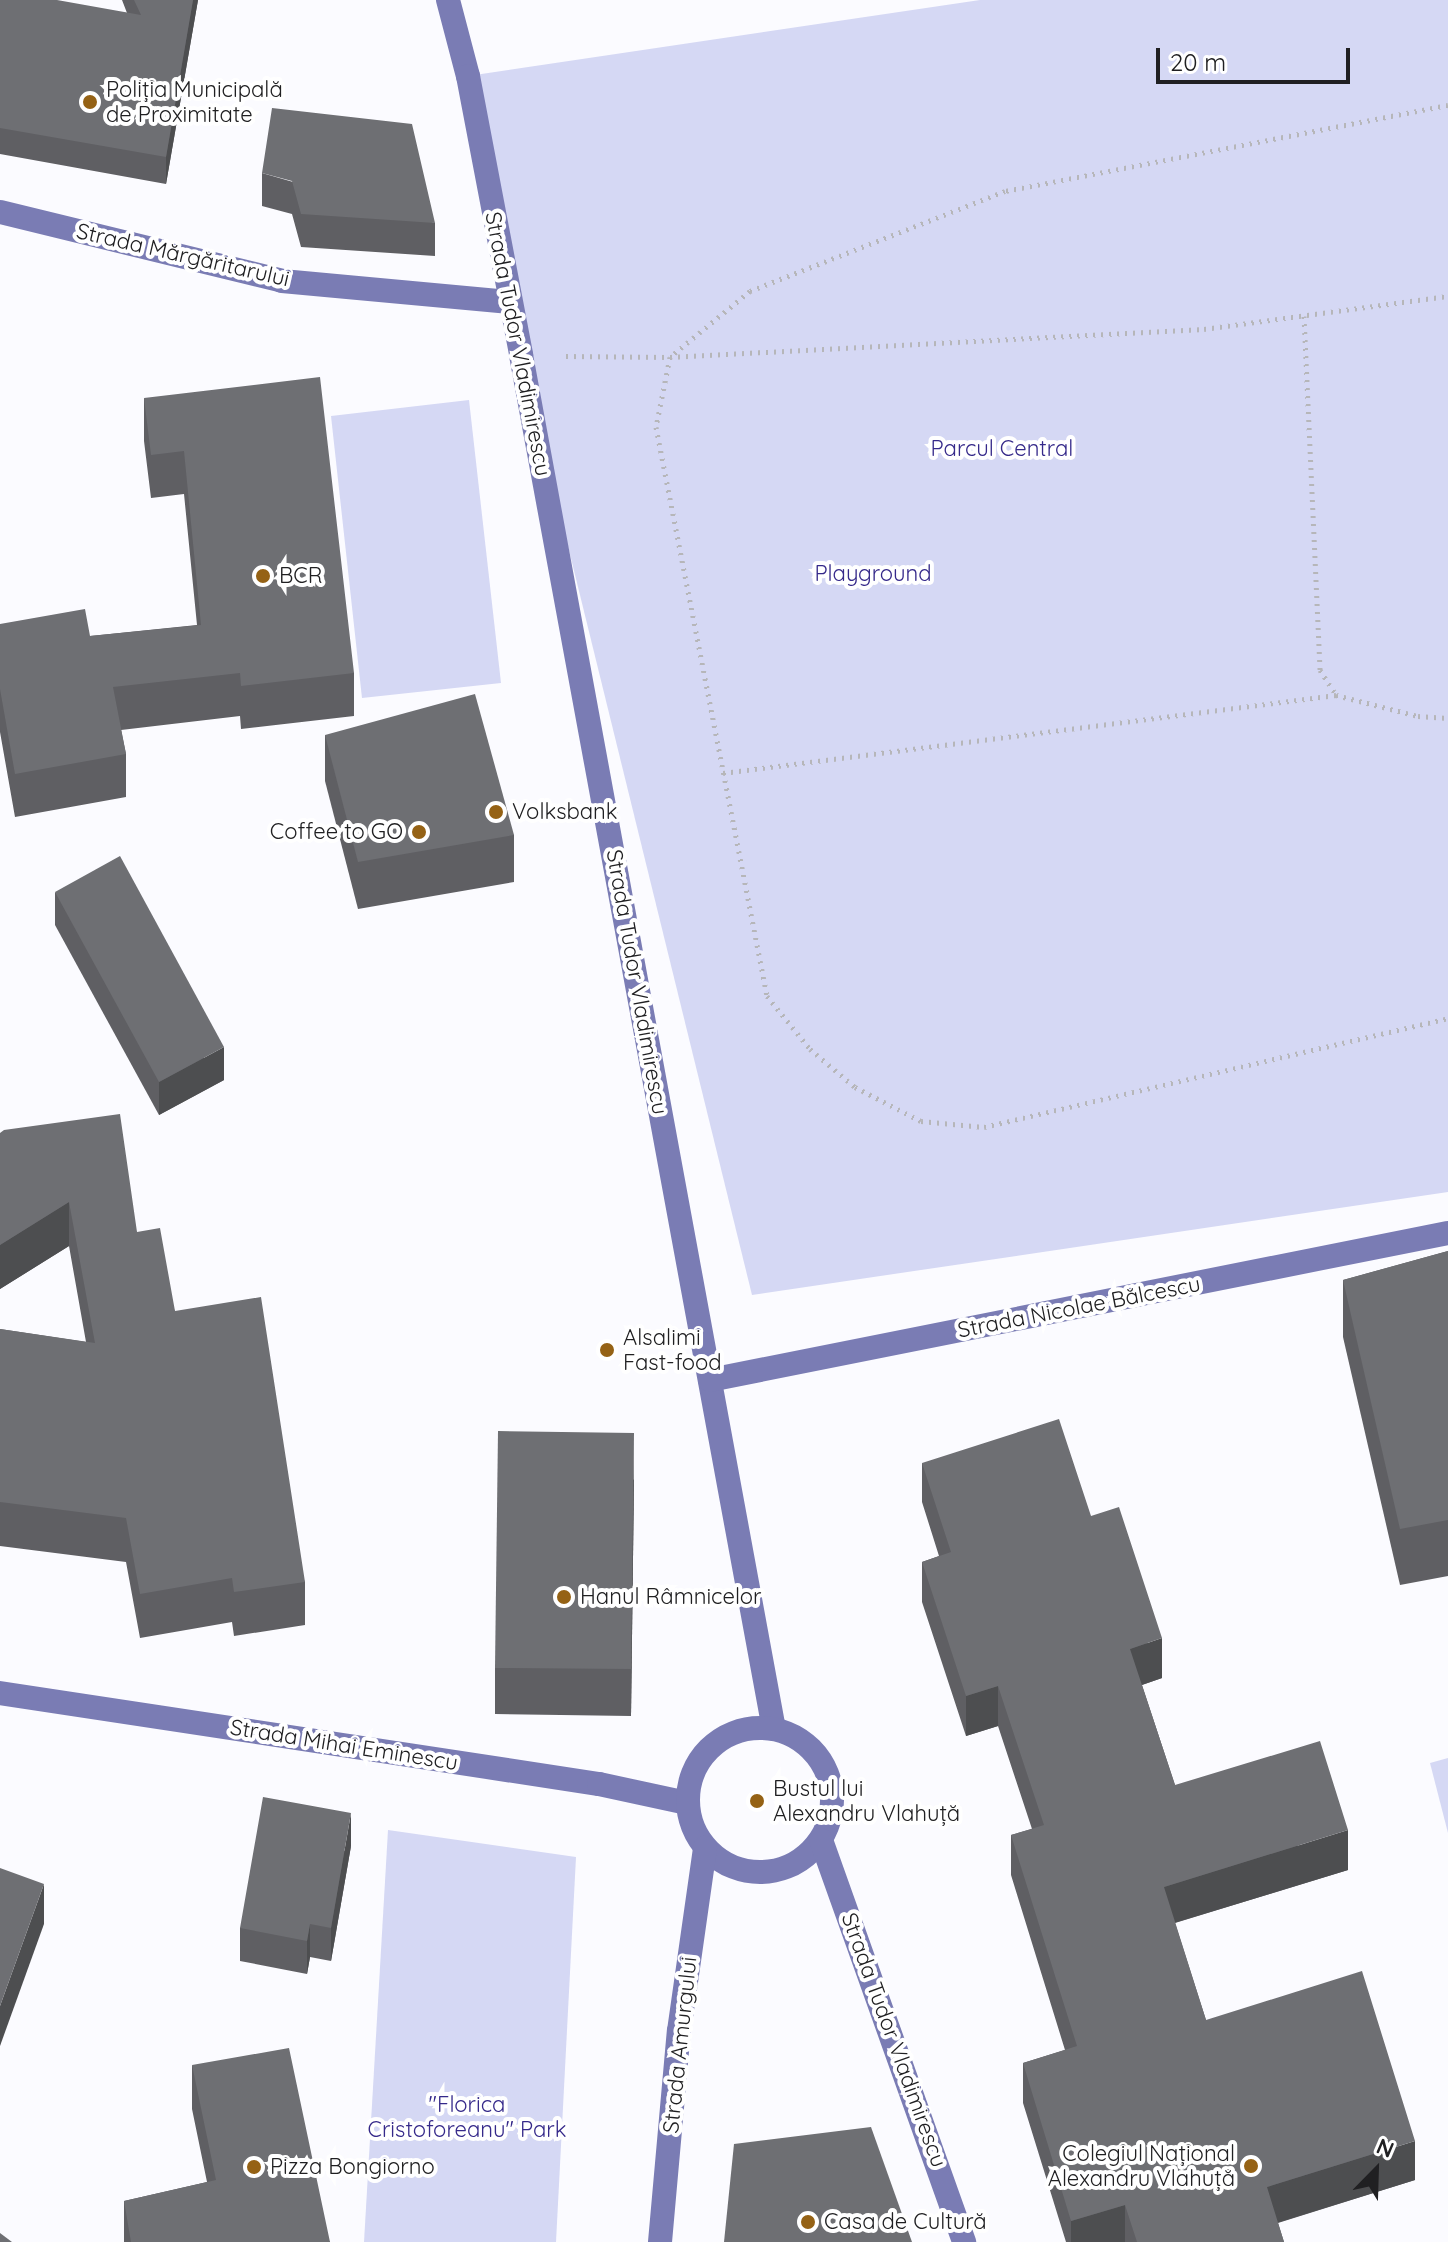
<!DOCTYPE html>
<html>
<head>
<meta charset="utf-8">
<style>
	body { margin:0 }
	#map { position:relative; width:1448px; height:2242px; overflow:hidden; background:#fbfbff; font-family:Quicksand,sans-serif }
	div>[style] { position:absolute }
	.green>* { inset:0; background:#d5d8f4 }
	.path>* { height:5px; margin-top:-2.5px; transform-origin:0; background:repeating-linear-gradient(90deg,#b6b6b9 0 2px,transparent 0 8px) }
	.secondary>* { height:24px; margin:-12px; padding:0 12px; transform-origin:12px; border-radius:12px; background:#7a7cb4 }
	.secondary>.ring { margin:-12px; padding:0; box-sizing:content-box; background:none; border:24px solid #7a7cb4; border-radius:50% }
	.wall>* { inset:0; background:#5f5f63 }
	.shaded-wall>* { inset:0; background:#4d4e50 }
	.building>* { inset:0; background:#6e6f73 }
	.dots>* { width:22px; height:22px; translate:-50% -50%; box-sizing:border-box; border:4px solid #fff; border-radius:50% }
	span { translate:-50% -50%; white-space:nowrap; text-align:center; line-height:1.15; -webkit-text-stroke:8px #fff; paint-order:stroke }
	.poi-label { font-size:22px; color:#202022 }
	.left { translate:0 -50%; text-align:left }
	.right { translate:-100% -50%; text-align:right }
	.street-label { font-size:22px; color:#202022 }
	.park-label { font-size:22px; color:#35298a }
	.north { position:absolute; left:1336px; top:2130px; width:80px; height:80px; -webkit-text-stroke:6px #fff; paint-order:stroke; rotate:23deg; font-size:22px; font-weight:700; line-height:32px; text-align:center; color:#202022 }
	.north::after { content:''; display:block; margin:auto; width:28px; height:36px; background:#202022; clip-path:polygon(50% 0,100% 100%,50% 72%,0 100%) }
	.scale { position:absolute; left:1156px; top:48px; width:194px; height:36px; box-sizing:border-box; border:4px solid #202022; border-top:0; padding-left:10px; font-size:24px; line-height:28px; white-space:nowrap; color:#202022; -webkit-text-stroke:6px #fff; paint-order:stroke }
</style>
</head>
<body>
<div id="map">
	<div class="green">
		<div style="clip-path:polygon(980px 0,1448px 0,1448px 1192px,752px 1295px,521px 355px,468px 76px)"></div>
		<div style="clip-path:polygon(469px 400px,501px 683px,362px 698px,331px 416px)"></div>
		<div style="clip-path:polygon(1448px 1758px,1448px 1833px,1430px 1763px)"></div>
		<div style="clip-path:polygon(388px 1830px,576px 1857px,556px 2242px,364px 2242px)"></div>
	</div>
	<div class="path">
		<div style="left:1448px;top:105px;width:451px;rotate:169deg"></div>
		<div style="left:1005px;top:191px;width:274px;rotate:158.6deg"></div>
		<div style="left:750px;top:291px;width:104px;rotate:140.5deg"></div>
		<div style="left:670px;top:357px;width:71px;rotate:101.3deg"></div>
		<div style="left:656px;top:427px;width:580px;rotate:78.96deg"></div>
		<div style="left:767px;top:996px;width:68px;rotate:50.9deg"></div>
		<div style="left:810px;top:1049px;width:59px;rotate:40.2deg"></div>
		<div style="left:855px;top:1087px;width:74px;rotate:27.3deg"></div>
		<div style="left:921px;top:1121px;width:63px;rotate:5.4deg"></div>
		<div style="left:984px;top:1127px;width:477px;rotate:-13.2deg"></div>
		<div style="left:1304px;top:316px;width:354px;rotate:87.4deg"></div>
		<div style="left:1320px;top:670px;width:30px;rotate:57deg"></div>
		<div style="left:1336px;top:695px;width:85px;rotate:14.4deg"></div>
		<div style="left:1418px;top:716px;width:30px;rotate:4deg"></div>
		<div style="left:566px;top:356px;width:104px;rotate:0.6deg"></div>
		<div style="left:670px;top:357px;width:535px;rotate:-3deg"></div>
		<div style="left:1204px;top:329px;width:246px;rotate:-7.7deg"></div>
		<div style="left:723px;top:773px;width:618px;rotate:-7.25deg"></div>
	</div>
	<div class="secondary">
		<div style="left:448px;top:0;width:79px;rotate:75.3deg"></div>
		<div style="left:468px;top:76px;width:284px;rotate:79.2deg"></div>
		<div style="left:521px;top:355px;width:1397px;rotate:79.57deg"></div>
		<div style="left:0;top:212px;width:290px;rotate:13.7deg"></div>
		<div style="left:282px;top:281px;width:229px;rotate:5.3deg"></div>
		<div style="left:710px;top:1380px;width:752px;rotate:-11.27deg"></div>
		<div style="left:0;top:1693px;width:606px;rotate:8.64deg"></div>
		<div style="left:599px;top:1784px;width:90px;rotate:12.2deg"></div>
		<div class="ring" style="left:688px;top:1728px;width:120px;height:120px"></div>
		<div style="left:821px;top:1840px;width:427px;rotate:70.4deg"></div>
		<div style="left:660px;top:2242px;width:212px;rotate:-84.9deg"></div>
		<div style="left:679px;top:2031px;width:185px;rotate:-81.9deg"></div>
	</div>
	<div class="wall">
		<div style="clip-path:polygon(0 0,127px 13px,122px 0,198px 0,166px 184px,0 154px)"></div>
		<div style="clip-path:polygon(262px 173px,435px 223px,435px 256px,301px 247px,292px 214px,262px 206px)"></div>
		<div style="clip-path:polygon(144px 398px,354px 673px,354px 716px,241px 729px,240px 716px,121px 730px,126px 754px,126px 797px,15px 817px,0 732px,0 624px,90px 636px,197px 625px,184px 494px,151px 498px,144px 441px)"></div>
		<div style="clip-path:polygon(325px 735px,514px 835px,514px 882px,358px 909px,325px 781px)"></div>
		<div style="clip-path:polygon(55px 892px,224px 1080px,159px 1115px,55px 925px)"></div>
		<div style="clip-path:polygon(0 1133px,137px 1232px,305px 1582px,305px 1625px,234px 1636px,232px 1622px,140px 1638px,126px 1562px,0 1546px,0 1329px,86px 1342px,69px 1246px,0 1289px)"></div>
		<div style="clip-path:polygon(1448px 1251px,1448px 1576px,1400px 1585px,1343px 1337px,1343px 1280px)"></div>
		<div style="clip-path:polygon(922px 1463px,1091px 1516px,1162px 1678px,1142px 1685px,1175px 1785px,1348px 1870px,1175px 1923px,1206px 2020px,1415px 2180px,1278px 2223px,1284px 2242px,1066px 2242px,1023px 2103px,1023px 2063px,1065px 2050px,1011px 1875px,1011px 1835px,1032px 1829px,998px 1726px,966px 1736px,922px 1602px,922px 1562px,939px 1556px,922px 1502px)"></div>
		<div style="clip-path:polygon(634px 1479px,631px 1716px,495px 1714px,495px 1668px)"></div>
		<div style="clip-path:polygon(351px 1846px,331px 1961px,310px 1957px,307px 1974px,240px 1961px,240px 1928px)"></div>
		<div style="clip-path:polygon(192px 2065px,330px 2242px,124px 2242px,124px 2201px,207px 2182px,192px 2109px)"></div>
	</div>
	<div class="shaded-wall">
		<div style="clip-path:polygon(193px 0,198px 0,166px 184px,166px 157px)"></div>
		<div style="clip-path:polygon(224px 1047px,224px 1080px,159px 1115px,159px 1082px)"></div>
		<div style="clip-path:polygon(69px 1202px,69px 1246px,0 1289px,0 1245px)"></div>
		<div style="clip-path:polygon(634px 1433px,634px 1479px,631px 1716px,631px 1669px)"></div>
		<div style="clip-path:polygon(1162px 1638px,1162px 1678px,1130px 1689px,1130px 1649px)"></div>
		<div style="clip-path:polygon(998px 1686px,998px 1726px,966px 1736px,966px 1696px)"></div>
		<div style="clip-path:polygon(351px 1813px,351px 1846px,331px 1961px,331px 1928px)"></div>
		<div style="clip-path:polygon(1348px 1830px,1348px 1870px,1164px 1926px,1164px 1887px)"></div>
		<div style="clip-path:polygon(44px 1884px,44px 1924px,0 2046px,0 2006px)"></div>
		<div style="clip-path:polygon(310px 1924px,310px 1957px,307px 1974px,307px 1941px)"></div>
		<div style="clip-path:polygon(1415px 2141px,1415px 2180px,1267px 2226px,1267px 2187px)"></div>
		<div style="clip-path:polygon(1125px 2205px,1125px 2242px,1071px 2242px,1071px 2221px)"></div>
	</div>
	<div class="building">
		<div style="clip-path:polygon(0 0,57px 0,141px 15px,134px 0,193px 0,166px 157px,0 128px)"></div>
		<div style="clip-path:polygon(272px 108px,412px 124px,435px 223px,301px 214px,292px 181px,262px 173px)"></div>
		<div style="clip-path:polygon(320px 377px,354px 673px,241px 686px,240px 673px,113px 687px,126px 754px,15px 774px,0 689px,0 624px,85px 609px,90px 636px,201px 625px,184px 451px,151px 455px,144px 398px)"></div>
		<div style="clip-path:polygon(475px 694px,514px 835px,358px 862px,325px 735px)"></div>
		<div style="clip-path:polygon(120px 856px,224px 1047px,159px 1082px,55px 892px)"></div>
		<div style="clip-path:polygon(120px 1114px,137px 1232px,160px 1228px,175px 1311px,261px 1297px,305px 1582px,234px 1592px,232px 1578px,140px 1594px,126px 1518px,0 1502px,0 1329px,95px 1343px,69px 1202px,0 1245px,0 1133px,4px 1130px)"></div>
		<div style="clip-path:polygon(1448px 1251px,1448px 1520px,1400px 1529px,1343px 1280px)"></div>
		<div style="clip-path:polygon(1059px 1419px,1091px 1516px,1119px 1507px,1162px 1638px,1130px 1649px,1175px 1785px,1320px 1741px,1348px 1830px,1164px 1887px,1206px 2020px,1362px 1971px,1415px 2141px,1267px 2187px,1284px 2242px,1137px 2242px,1125px 2205px,1071px 2221px,1023px 2063px,1077px 2046px,1011px 1835px,1044px 1825px,998px 1686px,966px 1696px,922px 1562px,951px 1552px,922px 1463px)"></div>
		<div style="clip-path:polygon(498px 1431px,634px 1433px,631px 1669px,495px 1668px)"></div>
		<div style="clip-path:polygon(263px 1797px,351px 1813px,331px 1928px,310px 1924px,307px 1941px,240px 1928px)"></div>
		<div style="clip-path:polygon(0 1868px,44px 1884px,0 2006px)"></div>
		<div style="clip-path:polygon(289px 2048px,330px 2242px,131px 2242px,124px 2201px,216px 2180px,192px 2065px)"></div>
		<div style="clip-path:polygon(871px 2127px,912px 2242px,724px 2242px,734px 2144px)"></div>
		<div style="clip-path:polygon(0 2233px,12px 2242px,0 2242px)"></div>
	</div>
	<div class="dots">
		<div style="left:90px;top:102px;background:#956215"></div>
		<div style="left:263px;top:576px;background:#956215"></div>
		<div style="left:496px;top:812px;background:#956215"></div>
		<div style="left:419px;top:832px;background:#956215"></div>
		<div style="left:607px;top:1350px;background:#956215"></div>
		<div style="left:564px;top:1597px;background:#956215"></div>
		<div style="left:757px;top:1801px;background:#956215"></div>
		<div style="left:1251px;top:2166px;background:#956215"></div>
		<div style="left:254px;top:2167px;background:#956215"></div>
		<div style="left:808px;top:2222px;background:#956215"></div>
	</div>
	<div class="poi-label">
		<span class="left" style="left:106px;top:102px">Poliția Municipală<br>de Proximitate</span>
		<span class="left" style="left:279px;top:576px">BCR</span>
		<span class="left" style="left:512px;top:812px">Volksbank</span>
		<span class="right" style="left:403px;top:832px">Coffee to GO</span>
		<span class="left" style="left:623px;top:1350px">Alsalimi<br>Fast-food</span>
		<span class="left" style="left:580px;top:1597px">Hanul Râmnicelor</span>
		<span class="left" style="left:773px;top:1801px">Bustul lui<br>Alexandru Vlahuță</span>
		<span class="right" style="left:1235px;top:2166px">Colegiul Național<br>Alexandru Vlahuță</span>
		<span class="left" style="left:270px;top:2167px">Pizza Bongiorno</span>
		<span class="left" style="left:824px;top:2222px">Casa de Cultură</span>
	</div>
	<div class="street-label">
		<span style="left:183px;top:255px;rotate:13deg">Strada Mărgăritarului</span>
		<span style="left:518px;top:344px;rotate:79deg">Strada Tudor Vladimirescu</span>
		<span style="left:637px;top:982px;rotate:80deg">Strada Tudor Vladimirescu</span>
		<span style="left:1079px;top:1307px;rotate:-11deg">Strada Nicolae Bălcescu</span>
		<span style="left:344px;top:1745px;rotate:9deg">Strada Mihai Eminescu</span>
		<span style="left:894px;top:2040px;rotate:70deg">Strada Tudor Vladimirescu</span>
		<span style="left:680px;top:2045px;rotate:-84deg">Strada Amurgului</span>
	</div>
	<div class="park-label">
		<span style="left:1002px;top:449px">Parcul Central</span>
		<span style="left:873px;top:574px">Playground</span>
		<span style="left:467px;top:2117px">"Florica<br>Cristoforeanu" Park</span>
	</div>
	<div class="north">N</div>
	<div class="scale">20 m</div>
</div>
</body>
</html>
